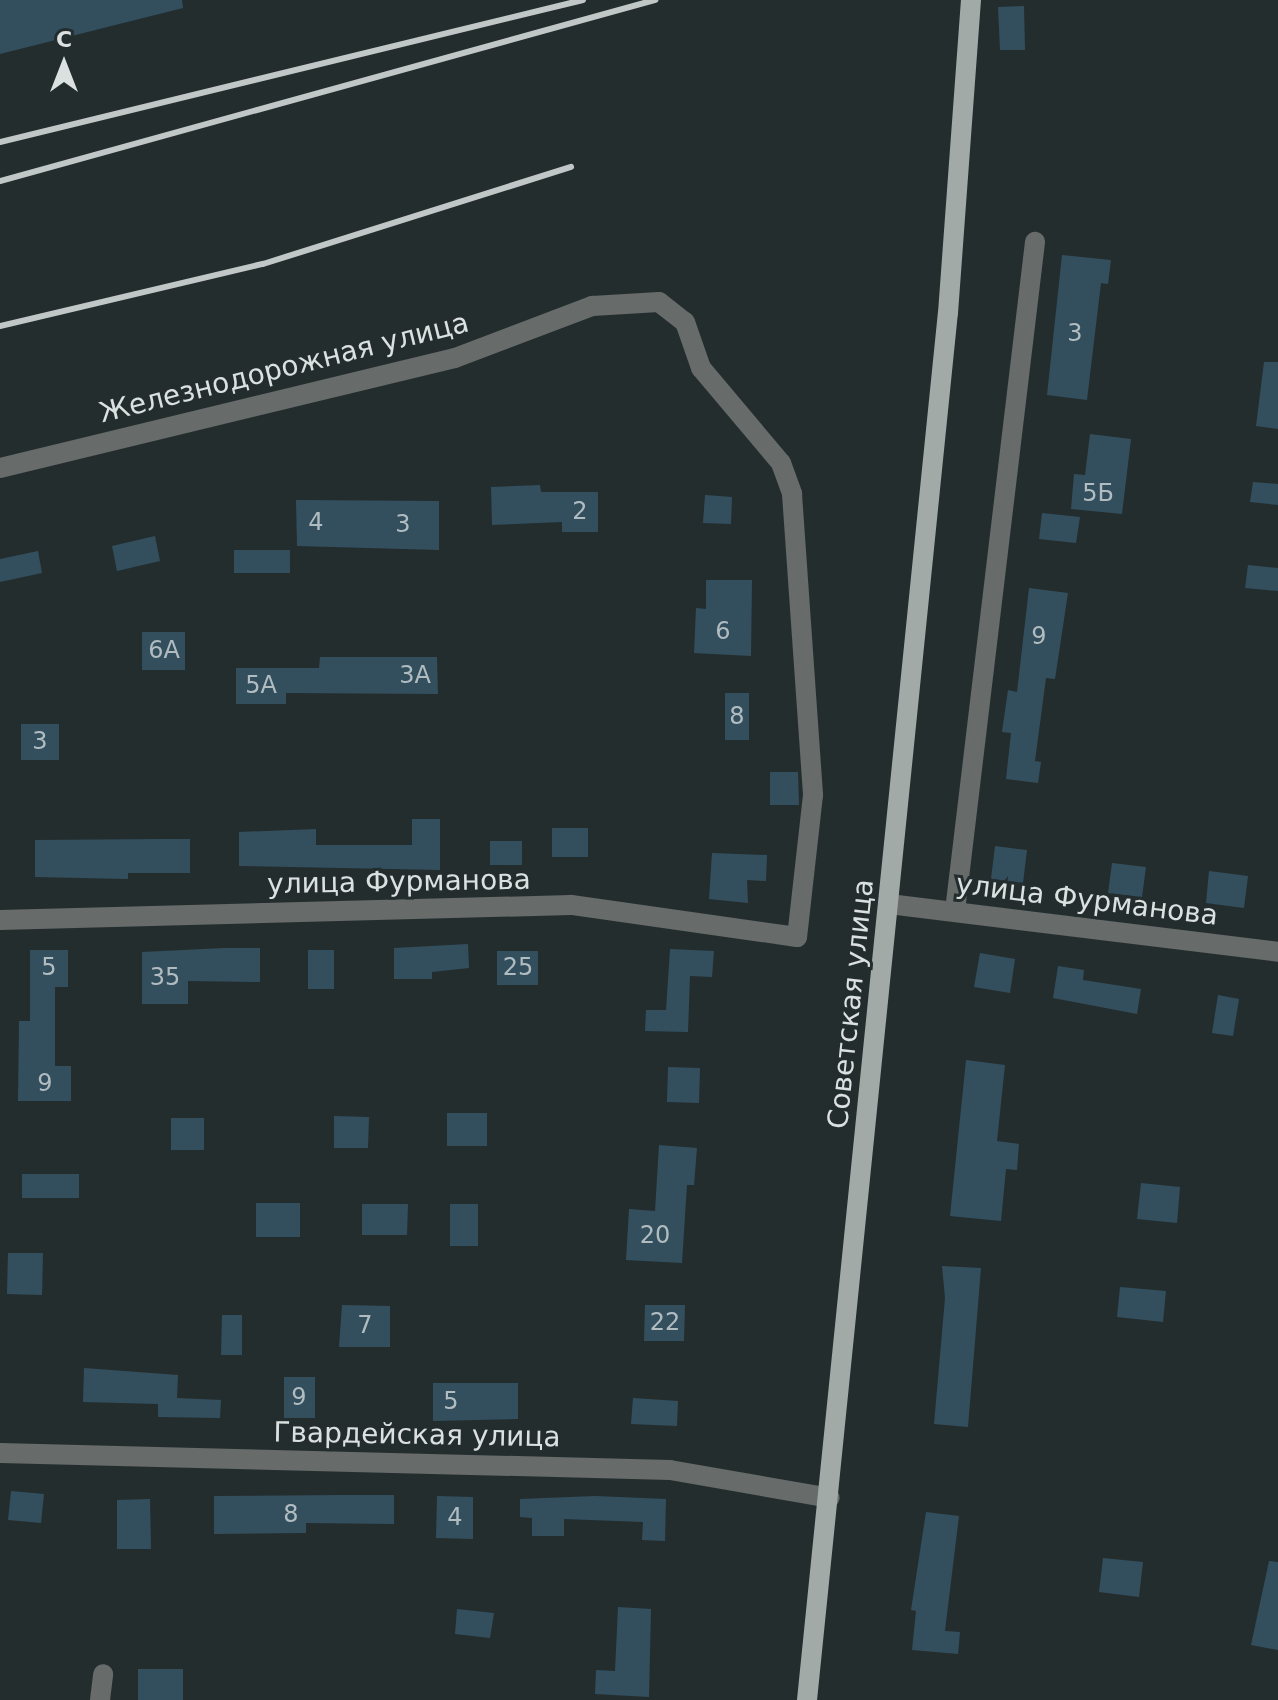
<!DOCTYPE html>
<html>
<head>
<meta charset="utf-8">
<style>
	body { margin:0 }
	#map { position:relative; width:1278px; height:1700px; overflow:hidden; background:#242d2e; font-family:"DejaVu Sans",sans-serif }
	div>[style] { position:absolute }
	.building>* { inset:0; background:#334f5e }
	.minor>* { height:20px; margin:-10px; padding:0 10px; transform-origin:10px; border-radius:10px; background:#676b69 }
	.major>* { height:20px; margin:-10px; padding:0 10px; transform-origin:10px; border-radius:10px; background:#a1aaa6 }
	.rail>* { height:6px; margin:-3px; padding:0 3px; transform-origin:3px; border-radius:3px; background:#c1c7c7 }
	span { translate:-50% -50%; white-space:nowrap; text-align:center; line-height:1.15; -webkit-text-stroke:6px #242d2e; paint-order:stroke }
	.number-label { font-size:24px; color:#b1bcc0 }
	.number-label span { -webkit-text-stroke-width:0 }
	.street-label { font-size:28px; color:#dbe1e1 }
	.north { position:absolute; left:24px; top:24px; width:80px; height:80px; -webkit-text-stroke:6px #242d2e; paint-order:stroke; rotate:0deg; font-size:22px; font-weight:700; line-height:32px; text-align:center; color:#dbe1e1 }
	.north::after { content:''; display:block; margin:auto; width:28px; height:36px; background:#dbe1e1; clip-path:polygon(50% 0,100% 100%,50% 72%,0 100%) }
</style>
</head>
<body>
<div id="map">
	<div class="building">
		<div style="clip-path:polygon(0 0,182px 0,183px 8px,0 54px)"></div>
		<div style="clip-path:polygon(1024px 6px,1025px 50px,1000px 50px,998px 7px)"></div>
		<div style="clip-path:polygon(1062px 255px,1111px 260px,1108px 284px,1101px 283px,1087px 400px,1047px 395px)"></div>
		<div style="clip-path:polygon(1264px 362px,1278px 362px,1278px 429px,1256px 426px)"></div>
		<div style="clip-path:polygon(1090px 434px,1131px 439px,1122px 514px,1071px 509px,1074px 474px,1085px 475px)"></div>
		<div style="clip-path:polygon(1253px 482px,1278px 484px,1278px 505px,1250px 502px)"></div>
		<div style="clip-path:polygon(540px 485px,541px 492px,598px 492px,598px 532px,562px 532px,562px 522px,492px 525px,491px 487px)"></div>
		<div style="clip-path:polygon(705px 495px,732px 497px,731px 524px,703px 523px)"></div>
		<div style="clip-path:polygon(296px 500px,439px 501px,439px 550px,297px 546px)"></div>
		<div style="clip-path:polygon(1042px 513px,1080px 517px,1076px 543px,1039px 539px)"></div>
		<div style="clip-path:polygon(155px 536px,160px 561px,117px 571px,112px 546px)"></div>
		<div style="clip-path:polygon(234px 550px,290px 550px,290px 573px,234px 573px)"></div>
		<div style="clip-path:polygon(38px 551px,42px 573px,0 582px,0 559px)"></div>
		<div style="clip-path:polygon(1248px 565px,1278px 568px,1278px 591px,1245px 588px)"></div>
		<div style="clip-path:polygon(706px 580px,752px 580px,751px 656px,694px 653px,696px 608px,706px 609px)"></div>
		<div style="clip-path:polygon(1029px 588px,1068px 593px,1055px 679px,1046px 678px,1035px 761px,1041px 762px,1038px 783px,1006px 779px,1011px 733px,1002px 732px,1008px 690px,1017px 692px)"></div>
		<div style="clip-path:polygon(142px 632px,185px 632px,185px 670px,142px 670px)"></div>
		<div style="clip-path:polygon(320px 657px,437px 657px,438px 694px,286px 693px,286px 704px,236px 704px,236px 668px,319px 668px)"></div>
		<div style="clip-path:polygon(725px 693px,749px 693px,749px 740px,725px 740px)"></div>
		<div style="clip-path:polygon(21px 724px,59px 724px,59px 760px,21px 760px)"></div>
		<div style="clip-path:polygon(770px 772px,798px 772px,799px 805px,770px 805px)"></div>
		<div style="clip-path:polygon(412px 819px,440px 819px,440px 870px,239px 866px,239px 832px,316px 829px,316px 845px,412px 845px)"></div>
		<div style="clip-path:polygon(552px 828px,588px 828px,588px 857px,552px 857px)"></div>
		<div style="clip-path:polygon(163px 839px,190px 839px,190px 873px,128px 873px,128px 879px,35px 877px,35px 840px)"></div>
		<div style="clip-path:polygon(490px 841px,522px 841px,522px 865px,490px 865px)"></div>
		<div style="clip-path:polygon(995px 846px,1027px 850px,1023px 883px,991px 879px)"></div>
		<div style="clip-path:polygon(712px 853px,767px 855px,766px 881px,747px 880px,748px 903px,709px 899px)"></div>
		<div style="clip-path:polygon(1112px 863px,1146px 867px,1142px 897px,1108px 893px)"></div>
		<div style="clip-path:polygon(1209px 871px,1248px 876px,1244px 908px,1206px 903px)"></div>
		<div style="clip-path:polygon(468px 944px,469px 968px,432px 972px,432px 979px,394px 979px,394px 948px)"></div>
		<div style="clip-path:polygon(224px 948px,260px 948px,260px 982px,188px 981px,188px 1004px,142px 1004px,142px 952px)"></div>
		<div style="clip-path:polygon(670px 949px,714px 951px,712px 977px,690px 976px,688px 1032px,645px 1031px,646px 1010px,666px 1010px)"></div>
		<div style="clip-path:polygon(30px 950px,68px 950px,68px 987px,55px 987px,55px 1066px,71px 1066px,71px 1101px,18px 1101px,19px 1021px,30px 1021px)"></div>
		<div style="clip-path:polygon(308px 950px,334px 950px,334px 989px,308px 989px)"></div>
		<div style="clip-path:polygon(497px 951px,538px 951px,538px 985px,497px 985px)"></div>
		<div style="clip-path:polygon(980px 953px,1015px 959px,1010px 993px,974px 987px)"></div>
		<div style="clip-path:polygon(1058px 966px,1084px 970px,1083px 980px,1141px 989px,1137px 1014px,1053px 998px)"></div>
		<div style="clip-path:polygon(1218px 995px,1239px 999px,1233px 1036px,1212px 1033px)"></div>
		<div style="clip-path:polygon(966px 1060px,1005px 1065px,997px 1141px,1019px 1144px,1017px 1170px,1006px 1169px,1001px 1221px,950px 1216px)"></div>
		<div style="clip-path:polygon(668px 1067px,700px 1068px,699px 1103px,667px 1102px)"></div>
		<div style="clip-path:polygon(447px 1113px,487px 1113px,487px 1146px,447px 1146px)"></div>
		<div style="clip-path:polygon(334px 1116px,369px 1117px,368px 1148px,334px 1148px)"></div>
		<div style="clip-path:polygon(171px 1118px,204px 1118px,204px 1150px,171px 1150px)"></div>
		<div style="clip-path:polygon(659px 1145px,697px 1148px,694px 1185px,687px 1185px,682px 1263px,626px 1260px,629px 1209px,655px 1211px)"></div>
		<div style="clip-path:polygon(22px 1174px,79px 1174px,79px 1198px,22px 1198px)"></div>
		<div style="clip-path:polygon(1141px 1183px,1180px 1187px,1177px 1223px,1137px 1219px)"></div>
		<div style="clip-path:polygon(256px 1203px,300px 1203px,300px 1237px,256px 1237px)"></div>
		<div style="clip-path:polygon(362px 1204px,408px 1204px,407px 1235px,362px 1235px)"></div>
		<div style="clip-path:polygon(450px 1204px,478px 1204px,478px 1246px,450px 1246px)"></div>
		<div style="clip-path:polygon(8px 1253px,43px 1253px,42px 1295px,7px 1294px)"></div>
		<div style="clip-path:polygon(942px 1266px,981px 1268px,968px 1427px,934px 1424px,945px 1298px)"></div>
		<div style="clip-path:polygon(1120px 1287px,1166px 1291px,1163px 1322px,1117px 1317px)"></div>
		<div style="clip-path:polygon(342px 1305px,390px 1306px,390px 1347px,339px 1347px)"></div>
		<div style="clip-path:polygon(645px 1305px,685px 1305px,684px 1341px,644px 1341px)"></div>
		<div style="clip-path:polygon(222px 1315px,242px 1315px,242px 1355px,221px 1355px)"></div>
		<div style="clip-path:polygon(84px 1368px,178px 1375px,177px 1398px,221px 1400px,220px 1418px,158px 1417px,158px 1404px,83px 1402px)"></div>
		<div style="clip-path:polygon(284px 1377px,315px 1377px,315px 1418px,284px 1418px)"></div>
		<div style="clip-path:polygon(433px 1383px,518px 1383px,518px 1419px,433px 1421px)"></div>
		<div style="clip-path:polygon(633px 1398px,678px 1401px,677px 1426px,631px 1424px)"></div>
		<div style="clip-path:polygon(11px 1491px,44px 1494px,41px 1523px,8px 1520px)"></div>
		<div style="clip-path:polygon(343px 1495px,394px 1495px,394px 1524px,306px 1523px,306px 1533px,214px 1534px,214px 1496px)"></div>
		<div style="clip-path:polygon(437px 1496px,473px 1497px,473px 1539px,436px 1538px)"></div>
		<div style="clip-path:polygon(595px 1496px,666px 1499px,665px 1541px,642px 1540px,643px 1522px,564px 1519px,564px 1536px,532px 1536px,532px 1518px,520px 1517px,520px 1499px)"></div>
		<div style="clip-path:polygon(150px 1499px,151px 1549px,117px 1549px,117px 1500px)"></div>
		<div style="clip-path:polygon(926px 1512px,959px 1516px,945px 1631px,960px 1632px,958px 1654px,912px 1650px,916px 1611px,911px 1610px)"></div>
		<div style="clip-path:polygon(1103px 1558px,1143px 1562px,1139px 1597px,1099px 1592px)"></div>
		<div style="clip-path:polygon(1269px 1561px,1278px 1562px,1278px 1650px,1251px 1645px)"></div>
		<div style="clip-path:polygon(618px 1607px,651px 1609px,649px 1697px,595px 1694px,596px 1670px,615px 1671px)"></div>
		<div style="clip-path:polygon(457px 1609px,494px 1613px,490px 1638px,455px 1634px)"></div>
		<div style="clip-path:polygon(138px 1669px,183px 1669px,183px 1700px,138px 1700px)"></div>
	</div>
	<div class="minor">
		<div style="left:0;top:468px;width:468px;rotate:-13.6deg"></div>
		<div style="left:455px;top:358px;width:147px;rotate:-20.8deg"></div>
		<div style="left:592px;top:306px;width:67px;rotate:-3.4deg"></div>
		<div style="left:659px;top:302px;width:33px;rotate:38deg"></div>
		<div style="left:685px;top:322px;width:49px;rotate:70.8deg"></div>
		<div style="left:701px;top:368px;width:124px;rotate:49.9deg"></div>
		<div style="left:781px;top:463px;width:33px;rotate:70deg"></div>
		<div style="left:792px;top:494px;width:302px;rotate:86deg"></div>
		<div style="left:813px;top:795px;width:143px;rotate:96.4deg"></div>
		<div style="left:797px;top:937px;width:228px;rotate:-171.9deg"></div>
		<div style="left:571px;top:905px;width:571px;rotate:178.5deg"></div>
		<div style="left:889px;top:904px;width:392px;rotate:7deg"></div>
		<div style="left:955px;top:911px;width:674px;rotate:-83.18deg"></div>
		<div style="left:0;top:1453px;width:670px;rotate:1.45deg"></div>
		<div style="left:670px;top:1470px;width:162px;rotate:9.9deg"></div>
		<div style="left:100px;top:1700px;width:26px;rotate:-83deg"></div>
	</div>
	<div class="major">
		<div style="left:807px;top:1700px;width:1394px;rotate:-84.2deg"></div>
		<div style="left:948px;top:313px;width:314px;rotate:-85.8deg"></div>
	</div>
	<div class="rail">
		<div style="left:0;top:142px;width:600px;rotate:-13.69deg"></div>
		<div style="left:0;top:181px;width:680px;rotate:-15.45deg"></div>
		<div style="left:0;top:326px;width:270px;rotate:-13.3deg"></div>
		<div style="left:263px;top:264px;width:323px;rotate:-17.5deg"></div>
	</div>
	<div class="number-label">
		<span style="left:1075px;top:334px">3</span>
		<span style="left:1098px;top:494px">5Б</span>
		<span style="left:580px;top:512px">2</span>
		<span style="left:316px;top:523px">4</span>
		<span style="left:403px;top:525px">3</span>
		<span style="left:723px;top:632px">6</span>
		<span style="left:1039px;top:637px">9</span>
		<span style="left:164px;top:651px">6А</span>
		<span style="left:415px;top:676px">3А</span>
		<span style="left:261px;top:686px">5А</span>
		<span style="left:737px;top:717px">8</span>
		<span style="left:40px;top:742px">3</span>
		<span style="left:49px;top:968px">5</span>
		<span style="left:518px;top:968px">25</span>
		<span style="left:165px;top:978px">35</span>
		<span style="left:45px;top:1084px">9</span>
		<span style="left:655px;top:1236px">20</span>
		<span style="left:665px;top:1323px">22</span>
		<span style="left:365px;top:1326px">7</span>
		<span style="left:299px;top:1398px">9</span>
		<span style="left:451px;top:1402px">5</span>
		<span style="left:291px;top:1515px">8</span>
		<span style="left:455px;top:1518px">4</span>
	</div>
	<div class="street-label">
		<span style="left:284px;top:368px;rotate:-14deg">Железнодорожная улица</span>
		<span style="left:399px;top:882px;rotate:-1deg">улица Фурманова</span>
		<span style="left:1087px;top:900px;rotate:7deg">улица Фурманова</span>
		<span style="left:851px;top:1004px;rotate:-84deg">Советская улица</span>
		<span style="left:417px;top:1435px;rotate:1deg">Гвардейская улица</span>
	</div>
	<div class="north">С</div>
</div>
</body>
</html>
